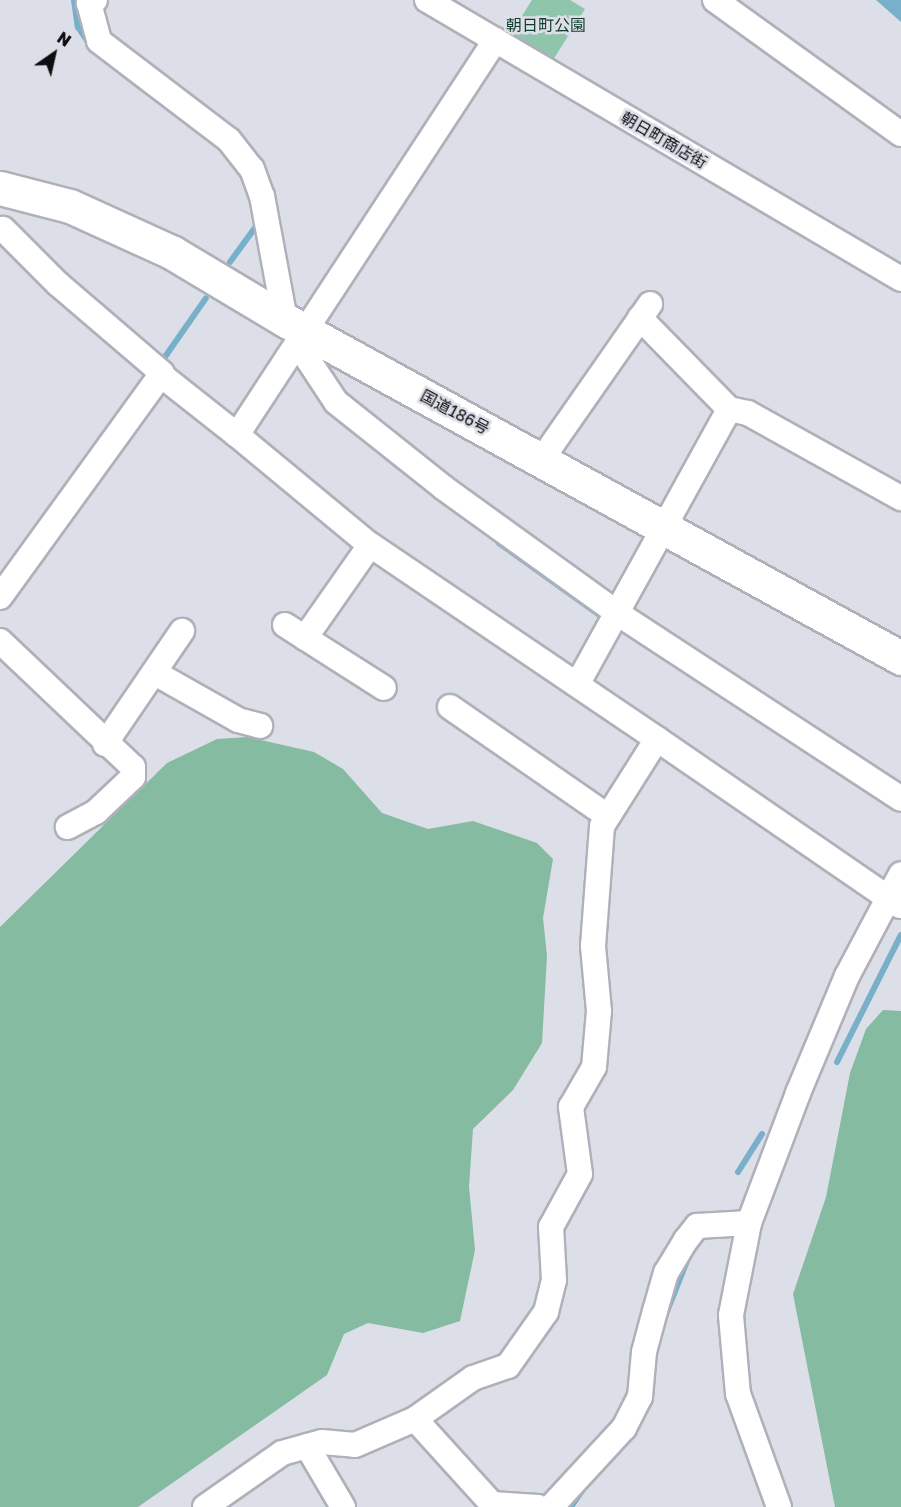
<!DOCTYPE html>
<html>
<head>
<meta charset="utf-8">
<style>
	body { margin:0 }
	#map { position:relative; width:901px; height:1507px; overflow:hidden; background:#dcdee8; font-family:"Golos Text","Noto Sans JP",sans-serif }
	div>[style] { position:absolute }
	.green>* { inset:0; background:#8fc5ab }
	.forest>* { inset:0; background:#85bba1 }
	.water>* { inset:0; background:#78b0ca }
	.stream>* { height:6px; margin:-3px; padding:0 3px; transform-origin:3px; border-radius:3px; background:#78b0ca }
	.roads { filter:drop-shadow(2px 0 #afb0ba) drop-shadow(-2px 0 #afb0ba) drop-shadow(0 2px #afb0ba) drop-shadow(0 -2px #afb0ba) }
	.minor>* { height:24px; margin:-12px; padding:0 12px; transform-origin:12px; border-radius:12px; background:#fff }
	.highway>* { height:33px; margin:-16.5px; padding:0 16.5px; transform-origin:16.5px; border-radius:16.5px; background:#fff }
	span { translate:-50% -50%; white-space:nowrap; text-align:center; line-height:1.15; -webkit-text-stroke:5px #dcdee8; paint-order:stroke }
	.park-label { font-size:16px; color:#103e2c }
	.street-label { font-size:16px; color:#0e0e11 }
	.north { position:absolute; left:24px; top:24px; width:60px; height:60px; -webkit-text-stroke:4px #dcdee8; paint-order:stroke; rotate:34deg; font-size:16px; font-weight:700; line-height:24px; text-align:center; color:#0e0e11 }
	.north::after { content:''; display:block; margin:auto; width:21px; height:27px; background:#0e0e11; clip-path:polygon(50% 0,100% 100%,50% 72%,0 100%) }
</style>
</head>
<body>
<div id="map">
	<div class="green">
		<div style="clip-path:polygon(532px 0,570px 0,585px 9px,553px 60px,511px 33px)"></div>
	</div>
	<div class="forest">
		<div style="clip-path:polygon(247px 737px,314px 752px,343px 769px,382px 813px,428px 829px,473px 821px,537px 843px,553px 859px,543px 918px,547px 956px,542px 1043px,513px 1090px,473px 1129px,469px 1187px,475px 1250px,460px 1321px,423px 1333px,368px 1323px,344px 1334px,327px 1375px,138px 1507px,0 1507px,0 927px,167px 763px,217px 739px)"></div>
		<div style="clip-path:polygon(883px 1010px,901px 1011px,901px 1507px,835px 1507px,793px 1294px,826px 1197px,850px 1073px,866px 1029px)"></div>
	</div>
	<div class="water">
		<div style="clip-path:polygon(876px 0,901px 0,901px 22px)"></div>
	</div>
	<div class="stream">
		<div style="left:74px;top:0;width:27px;rotate:82deg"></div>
		<div style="left:78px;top:27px;width:23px;rotate:56deg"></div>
		<div style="left:116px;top:68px;width:34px;rotate:38deg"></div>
		<div style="left:230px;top:262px;width:46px;rotate:-53.9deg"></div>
		<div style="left:296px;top:361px;width:52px;rotate:56deg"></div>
		<div style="left:160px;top:364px;width:80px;rotate:-55.1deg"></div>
		<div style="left:385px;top:456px;width:34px;rotate:38deg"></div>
		<div style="left:499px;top:543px;width:134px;rotate:35.6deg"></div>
		<div style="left:837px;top:1062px;width:142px;rotate:-63.3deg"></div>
		<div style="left:738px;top:1172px;width:45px;rotate:-57.7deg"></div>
		<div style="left:664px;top:1319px;width:68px;rotate:-68.4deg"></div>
		<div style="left:571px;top:1507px;width:27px;rotate:-56deg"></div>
	</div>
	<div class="roads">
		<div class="minor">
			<div style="left:95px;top:0;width:7px;rotate:153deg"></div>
			<div style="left:89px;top:3px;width:39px;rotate:75deg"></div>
			<div style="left:99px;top:41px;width:163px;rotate:37.3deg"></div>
			<div style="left:229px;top:140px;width:37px;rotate:52deg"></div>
			<div style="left:252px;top:169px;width:29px;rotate:70deg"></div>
			<div style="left:262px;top:196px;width:126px;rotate:79.5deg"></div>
			<div style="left:427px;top:0;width:550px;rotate:30.48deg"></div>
			<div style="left:715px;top:0;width:229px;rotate:35.8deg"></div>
			<div style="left:640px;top:318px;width:127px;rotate:45.6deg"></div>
			<div style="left:299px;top:346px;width:67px;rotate:56.5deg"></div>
			<div style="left:336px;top:402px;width:138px;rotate:38.5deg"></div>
			<div style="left:444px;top:488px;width:213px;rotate:35.8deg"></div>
			<div style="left:617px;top:613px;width:339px;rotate:33.2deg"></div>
			<div style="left:161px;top:375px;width:97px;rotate:38.3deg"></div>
			<div style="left:237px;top:435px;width:472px;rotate:-56.8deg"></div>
			<div style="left:542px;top:459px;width:189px;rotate:-55.1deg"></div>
			<div style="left:0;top:597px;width:276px;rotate:-54.1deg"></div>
			<div style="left:162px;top:373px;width:137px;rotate:-139.4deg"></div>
			<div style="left:58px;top:284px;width:78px;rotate:-135deg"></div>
			<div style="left:285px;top:625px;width:117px;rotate:32.5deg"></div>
			<div style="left:305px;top:638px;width:113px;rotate:-55deg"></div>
			<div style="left:0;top:641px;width:183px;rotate:43.5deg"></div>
			<div style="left:133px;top:767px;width:10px;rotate:90deg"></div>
			<div style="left:133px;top:777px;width:51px;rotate:136.6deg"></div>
			<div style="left:96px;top:812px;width:32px;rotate:152deg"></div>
			<div style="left:155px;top:673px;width:95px;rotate:29.5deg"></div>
			<div style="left:238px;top:720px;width:23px;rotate:15deg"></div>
			<div style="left:578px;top:683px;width:313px;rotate:-61.1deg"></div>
			<div style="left:729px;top:409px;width:19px;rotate:12deg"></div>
			<div style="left:748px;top:413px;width:175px;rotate:29.1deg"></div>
			<div style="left:450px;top:707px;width:190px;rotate:34.7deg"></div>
			<div style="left:657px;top:739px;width:295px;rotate:34.5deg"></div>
			<div style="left:105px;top:744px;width:137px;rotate:-55.7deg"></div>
			<div style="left:415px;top:1419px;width:115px;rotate:47.8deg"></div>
			<div style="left:492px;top:1504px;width:46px;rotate:3.7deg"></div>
			<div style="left:307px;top:1446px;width:71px;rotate:59.5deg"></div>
			<div style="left:205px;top:1507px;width:94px;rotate:-35deg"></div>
			<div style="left:282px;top:1453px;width:41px;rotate:-15.4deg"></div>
			<div style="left:322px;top:1442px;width:33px;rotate:5deg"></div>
			<div style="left:355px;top:1445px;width:65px;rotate:-23.4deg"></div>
			<div style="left:415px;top:1419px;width:71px;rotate:-35.3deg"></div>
			<div style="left:473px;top:1378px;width:37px;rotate:-19deg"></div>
			<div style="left:508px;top:1366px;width:66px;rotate:-54.9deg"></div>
			<div style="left:546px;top:1312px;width:33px;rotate:-76deg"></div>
			<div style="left:554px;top:1280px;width:53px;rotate:-93.2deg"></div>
			<div style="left:551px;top:1227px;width:60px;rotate:-61.3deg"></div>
			<div style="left:580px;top:1174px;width:68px;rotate:-97.7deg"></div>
			<div style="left:571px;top:1107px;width:46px;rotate:-60.1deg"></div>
			<div style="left:594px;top:1067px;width:56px;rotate:-84.9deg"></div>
			<div style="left:599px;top:1011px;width:65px;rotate:-95.3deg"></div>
			<div style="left:593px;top:946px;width:120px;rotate:-85.7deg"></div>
			<div style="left:602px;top:826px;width:103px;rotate:-57.7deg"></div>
			<div style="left:657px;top:739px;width:346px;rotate:-145.9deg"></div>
			<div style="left:370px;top:545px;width:173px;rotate:-140.4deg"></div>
			<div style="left:551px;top:1507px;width:108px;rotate:-47.3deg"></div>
			<div style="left:624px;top:1428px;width:35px;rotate:-63deg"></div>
			<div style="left:640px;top:1397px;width:45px;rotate:-84.9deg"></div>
			<div style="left:644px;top:1352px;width:42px;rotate:-75deg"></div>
			<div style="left:655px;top:1311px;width:40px;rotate:-74deg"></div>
			<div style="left:666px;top:1273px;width:39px;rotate:-59deg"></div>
			<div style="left:686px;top:1240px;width:18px;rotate:-52deg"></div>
			<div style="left:697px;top:1226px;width:52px;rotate:-3.3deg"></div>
			<div style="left:779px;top:1507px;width:120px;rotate:-109.9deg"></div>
			<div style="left:738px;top:1394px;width:79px;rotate:-95.1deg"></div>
			<div style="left:731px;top:1315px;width:94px;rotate:-78.9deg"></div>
			<div style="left:749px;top:1223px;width:139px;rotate:-69.3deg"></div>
			<div style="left:798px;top:1093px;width:127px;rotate:-67.3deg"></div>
			<div style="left:847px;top:976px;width:115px;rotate:-62.1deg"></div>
		</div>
		<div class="highway">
			<div style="left:0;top:188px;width:72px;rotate:14.4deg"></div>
			<div style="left:70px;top:206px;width:113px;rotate:24.5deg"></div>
			<div style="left:173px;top:253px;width:131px;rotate:30.9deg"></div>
			<div style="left:285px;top:320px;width:703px;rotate:28.75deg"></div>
		</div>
	</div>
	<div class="park-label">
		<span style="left:546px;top:25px">朝日町公園</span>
	</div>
	<div class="street-label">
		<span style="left:664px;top:140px;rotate:30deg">朝日町商店街</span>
		<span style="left:455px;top:412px;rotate:28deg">国道186号</span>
	</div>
	<div class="north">N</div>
</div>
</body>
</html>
